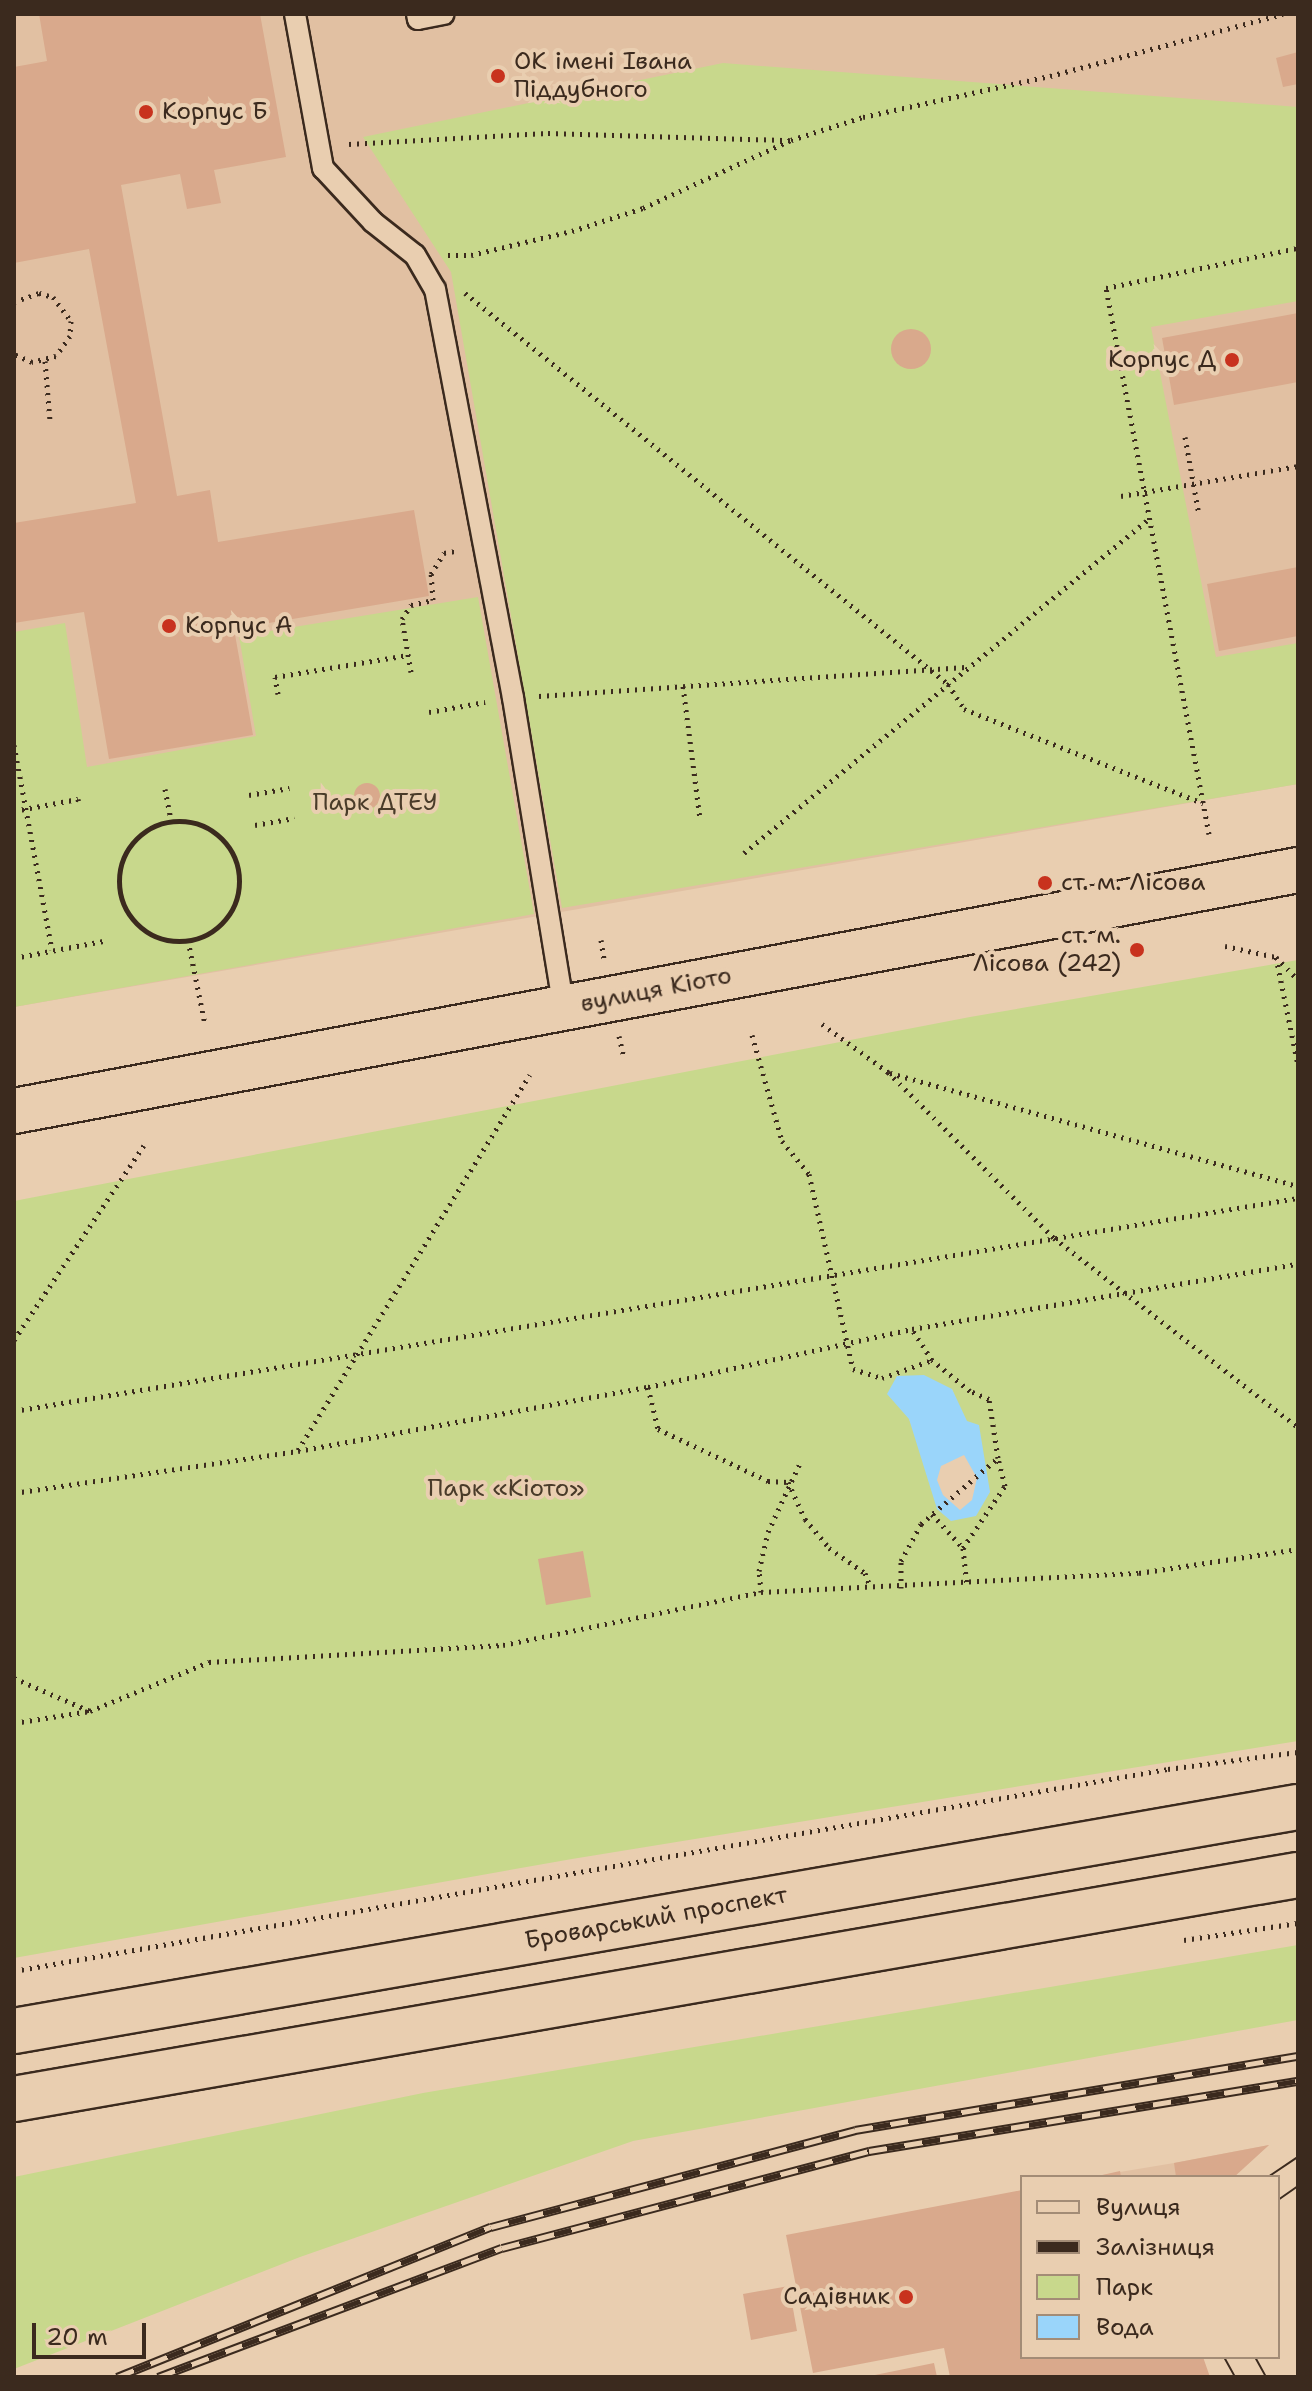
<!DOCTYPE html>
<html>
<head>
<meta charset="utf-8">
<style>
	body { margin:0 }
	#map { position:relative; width:1312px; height:2391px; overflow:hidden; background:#e9ceb0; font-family:"Shantell Sans",sans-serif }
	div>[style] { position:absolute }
	.built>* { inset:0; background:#e1c0a2 }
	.green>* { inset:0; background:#c8d88c }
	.water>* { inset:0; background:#9ad5fa }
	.building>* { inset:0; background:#d9a98c }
	.round { border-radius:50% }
	.path>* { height:5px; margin-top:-2.5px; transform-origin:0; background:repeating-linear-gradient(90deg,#3b2a1e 0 2px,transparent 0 8px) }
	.path>.ring { margin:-2.5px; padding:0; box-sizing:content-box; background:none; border:5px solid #3b2a1e; border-radius:50% }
	.roads { filter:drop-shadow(2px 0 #3b2a1e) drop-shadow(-2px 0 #3b2a1e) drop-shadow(0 2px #3b2a1e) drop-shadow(0 -2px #3b2a1e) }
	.lane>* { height:20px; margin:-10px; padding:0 10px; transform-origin:10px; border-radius:10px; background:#e9ceb0 }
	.secondary>* { height:44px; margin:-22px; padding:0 22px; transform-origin:22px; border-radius:22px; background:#e9ceb0 }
	.highway>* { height:44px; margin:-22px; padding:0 22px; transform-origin:22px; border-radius:22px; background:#e9ceb0 }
	.tram>* { height:2px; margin:-1px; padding:0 1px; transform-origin:1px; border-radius:1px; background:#3b2a1e }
	.rail>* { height:9px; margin-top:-4.5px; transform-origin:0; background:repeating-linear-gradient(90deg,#e9ceb0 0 18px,#3b2a1e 0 36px); box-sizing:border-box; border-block:2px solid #3b2a1e }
	.dots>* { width:22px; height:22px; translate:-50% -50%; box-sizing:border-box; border:4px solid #e9ceb0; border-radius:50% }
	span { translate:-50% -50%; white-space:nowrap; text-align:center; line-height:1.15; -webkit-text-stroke:8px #e9ceb0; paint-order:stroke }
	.poi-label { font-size:24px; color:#3b2a1e }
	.left { translate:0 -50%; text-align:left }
	.right { translate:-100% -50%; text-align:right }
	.park-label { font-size:24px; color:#493b29 }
	.street-label { font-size:24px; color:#3b2a1e }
	.frame { position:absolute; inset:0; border:16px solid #3b2a1e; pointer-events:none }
	.legend { position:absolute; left:1020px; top:2175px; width:260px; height:184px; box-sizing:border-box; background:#e9ceb0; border:2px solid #a38c76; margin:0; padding:10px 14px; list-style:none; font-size:24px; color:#3b2a1e }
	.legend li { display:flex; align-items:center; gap:16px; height:40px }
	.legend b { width:40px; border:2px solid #a38c76 }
	.scale { position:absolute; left:32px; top:2323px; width:114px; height:36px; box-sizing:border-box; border:4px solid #3b2a1e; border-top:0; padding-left:10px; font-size:24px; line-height:28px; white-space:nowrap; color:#3b2a1e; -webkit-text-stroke:6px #e9ceb0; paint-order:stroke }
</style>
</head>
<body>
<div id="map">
	<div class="built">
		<div style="clip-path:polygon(14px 14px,1298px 14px,1298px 784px,14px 1007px)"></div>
		<div style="clip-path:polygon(1269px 2145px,1234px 2177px,1090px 2177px,1174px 2163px)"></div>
	</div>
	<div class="green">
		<div style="clip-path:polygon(723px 63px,1298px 107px,1298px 301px,1151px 327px,1216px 657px,1298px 643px,1298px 784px,562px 908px,451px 272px,363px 137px)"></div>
		<div style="clip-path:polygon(478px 597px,534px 914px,14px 1007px,14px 632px,65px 623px,87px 767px,256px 736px,239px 636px)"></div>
		<div style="clip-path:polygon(evenodd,1298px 960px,1298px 1741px,572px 1859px,14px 1958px,14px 1201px,970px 1017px,1298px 960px,952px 1389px,990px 1492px,951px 1521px,909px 1419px,952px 1389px)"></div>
		<div style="clip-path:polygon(1298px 1945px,1298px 2020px,633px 2141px,300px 2257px,14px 2369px,14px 2177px,423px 2093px)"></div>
	</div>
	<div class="water">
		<div style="clip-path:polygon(evenodd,924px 1375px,952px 1389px,967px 1421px,979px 1425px,990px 1492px,976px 1516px,951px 1521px,937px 1509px,909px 1419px,887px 1394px,897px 1376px,924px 1375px,964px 1455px,977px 1478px,972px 1500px,960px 1510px,943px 1495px,937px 1480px,941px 1466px,964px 1455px)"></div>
	</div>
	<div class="building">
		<div style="clip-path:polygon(39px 14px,260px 14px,286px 157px,214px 170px,221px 203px,187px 209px,180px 174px,121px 185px,177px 496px,210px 490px,218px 542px,414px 510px,429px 596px,234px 629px,253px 735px,109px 759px,84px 612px,14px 623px,14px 523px,136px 503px,89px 249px,14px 263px,14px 67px,47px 61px)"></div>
		<div style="clip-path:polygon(1298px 52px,1298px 84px,1283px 87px,1276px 58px)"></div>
		<div style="clip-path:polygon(1298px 313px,1298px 382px,1174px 405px,1162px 338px)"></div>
		<div class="round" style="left:891px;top:329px;width:40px;height:40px"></div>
		<div style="clip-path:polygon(1298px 567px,1298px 636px,1219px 651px,1207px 584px)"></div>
		<div class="round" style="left:354px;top:783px;width:26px;height:26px"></div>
		<div style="clip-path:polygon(583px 1551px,591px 1597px,546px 1605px,538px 1559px)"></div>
		<div style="clip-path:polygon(1269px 2145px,1234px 2177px,1176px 2177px,1174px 2163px)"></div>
		<div style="clip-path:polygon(1120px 2171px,1121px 2177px,1098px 2177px,1098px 2176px)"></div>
		<div style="clip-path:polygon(1022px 2190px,1022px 2357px,1203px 2357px,1210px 2377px,950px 2377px,944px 2348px,813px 2373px,786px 2235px)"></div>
		<div style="clip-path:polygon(789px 2286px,797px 2331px,751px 2340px,743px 2294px)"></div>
		<div style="clip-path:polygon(934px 2363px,937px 2377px,870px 2377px,870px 2376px)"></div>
	</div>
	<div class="path">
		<div style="left:349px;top:144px;width:199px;rotate:-3.2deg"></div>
		<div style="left:548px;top:133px;width:242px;rotate:1.7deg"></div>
		<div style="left:448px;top:255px;width:23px"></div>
		<div style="left:471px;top:255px;width:104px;rotate:-13.4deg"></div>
		<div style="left:572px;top:231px;width:75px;rotate:-17.9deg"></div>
		<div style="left:643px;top:208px;width:163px;rotate:-24.7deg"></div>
		<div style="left:791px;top:140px;width:76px;rotate:-17.7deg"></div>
		<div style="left:863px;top:117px;width:191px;rotate:-12.4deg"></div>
		<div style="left:1050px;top:76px;width:241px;rotate:-14.9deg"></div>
		<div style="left:465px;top:293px;width:621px;rotate:38.99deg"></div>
		<div style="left:948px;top:684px;width:30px;rotate:57deg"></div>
		<div style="left:964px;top:709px;width:257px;rotate:21.5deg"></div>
		<div style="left:14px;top:302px;width:27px;rotate:-20deg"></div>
		<div style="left:39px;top:293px;width:15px;rotate:16deg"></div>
		<div style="left:53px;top:297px;width:30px;rotate:53deg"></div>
		<div style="left:71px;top:321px;width:15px;rotate:94deg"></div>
		<div style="left:70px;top:336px;width:24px;rotate:125deg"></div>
		<div style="left:56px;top:356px;width:25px;rotate:166deg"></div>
		<div style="left:32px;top:362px;width:20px;rotate:-156deg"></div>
		<div style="left:45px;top:361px;width:60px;rotate:85.2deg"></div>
		<div style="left:1185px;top:437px;width:79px;rotate:79.8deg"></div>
		<div style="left:1121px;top:496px;width:180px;rotate:-9.6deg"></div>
		<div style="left:411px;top:672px;width:54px;rotate:-99.6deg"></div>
		<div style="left:402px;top:619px;width:17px;rotate:-57deg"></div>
		<div style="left:411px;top:605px;width:23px;rotate:-13deg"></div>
		<div style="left:433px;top:600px;width:26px;rotate:-94deg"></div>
		<div style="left:431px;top:574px;width:25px;rotate:-58deg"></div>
		<div style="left:444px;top:553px;width:11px;rotate:-10deg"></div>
		<div style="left:683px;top:686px;width:134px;rotate:82.7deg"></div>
		<div style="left:278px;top:694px;width:17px;rotate:-100deg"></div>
		<div style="left:275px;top:677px;width:135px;rotate:-9.4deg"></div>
		<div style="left:539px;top:696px;width:431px;rotate:-3.9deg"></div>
		<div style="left:429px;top:712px;width:57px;rotate:-10.1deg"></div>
		<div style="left:14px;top:745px;width:208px;rotate:79.5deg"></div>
		<div style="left:165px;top:789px;width:33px;rotate:79deg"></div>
		<div style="left:249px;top:795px;width:41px;rotate:-9.9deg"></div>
		<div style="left:14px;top:811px;width:65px;rotate:-10.6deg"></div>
		<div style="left:78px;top:799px;width:5px;rotate:79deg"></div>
		<div class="ring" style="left:119px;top:821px;width:115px;height:115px"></div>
		<div style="left:255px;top:825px;width:40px;rotate:-10deg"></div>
		<div style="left:1209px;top:834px;width:556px;rotate:-100.68deg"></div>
		<div style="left:1106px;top:288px;width:196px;rotate:-11.8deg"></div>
		<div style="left:744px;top:853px;width:526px;rotate:-39.53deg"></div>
		<div style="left:188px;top:940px;width:86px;rotate:78.6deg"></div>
		<div style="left:601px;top:940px;width:19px;rotate:81deg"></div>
		<div style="left:1225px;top:946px;width:52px;rotate:12.2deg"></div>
		<div style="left:1276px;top:957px;width:32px;rotate:46deg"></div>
		<div style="left:1276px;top:957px;width:110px;rotate:78.5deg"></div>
		<div style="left:14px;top:958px;width:91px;rotate:-10.8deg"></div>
		<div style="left:822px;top:1024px;width:82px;rotate:36deg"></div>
		<div style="left:888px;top:1072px;width:235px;rotate:45deg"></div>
		<div style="left:1054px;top:1238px;width:309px;rotate:37.8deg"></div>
		<div style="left:752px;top:1035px;width:110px;rotate:74.2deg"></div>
		<div style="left:782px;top:1141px;width:43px;rotate:50.7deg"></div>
		<div style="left:809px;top:1174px;width:200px;rotate:77.3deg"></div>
		<div style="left:853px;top:1369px;width:30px;rotate:17deg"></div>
		<div style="left:882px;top:1378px;width:53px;rotate:-19.8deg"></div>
		<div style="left:619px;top:1036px;width:23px;rotate:77deg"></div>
		<div style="left:890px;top:1073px;width:423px;rotate:15.5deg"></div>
		<div style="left:14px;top:1340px;width:234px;rotate:-56.3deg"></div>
		<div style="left:648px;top:1387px;width:43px;rotate:76.6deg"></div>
		<div style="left:658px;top:1429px;width:122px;rotate:25.3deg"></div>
		<div style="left:768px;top:1481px;width:20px;rotate:3deg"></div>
		<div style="left:788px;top:1482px;width:41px;rotate:65.3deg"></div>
		<div style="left:805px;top:1519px;width:38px;rotate:50deg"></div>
		<div style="left:829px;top:1548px;width:44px;rotate:34.8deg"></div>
		<div style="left:865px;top:1573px;width:14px;rotate:69deg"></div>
		<div style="left:14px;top:1411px;width:1302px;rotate:-9.42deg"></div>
		<div style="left:298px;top:1450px;width:441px;rotate:-58.3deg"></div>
		<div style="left:14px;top:1493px;width:287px;rotate:-8.4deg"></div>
		<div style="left:298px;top:1451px;width:356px;rotate:-10.4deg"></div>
		<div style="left:648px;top:1387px;width:270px;rotate:-12.4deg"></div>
		<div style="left:912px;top:1329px;width:391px;rotate:-9.6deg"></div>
		<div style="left:932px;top:1514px;width:46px;rotate:47.6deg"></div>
		<div style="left:963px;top:1548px;width:36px;rotate:84deg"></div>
		<div style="left:963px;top:1548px;width:75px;rotate:-55.9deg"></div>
		<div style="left:1005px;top:1486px;width:29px;rotate:-104deg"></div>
		<div style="left:901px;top:1588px;width:27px;rotate:-90deg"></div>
		<div style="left:901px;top:1561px;width:42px;rotate:-61.6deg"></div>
		<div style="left:921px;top:1524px;width:101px;rotate:-40.6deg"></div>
		<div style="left:998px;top:1458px;width:60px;rotate:-98.7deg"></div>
		<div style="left:989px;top:1399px;width:21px;rotate:-157deg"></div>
		<div style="left:970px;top:1391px;width:49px;rotate:-140.8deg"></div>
		<div style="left:932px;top:1360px;width:37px;rotate:-123deg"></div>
		<div style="left:761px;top:1592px;width:21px;rotate:-95deg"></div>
		<div style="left:759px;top:1571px;width:40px;rotate:-77deg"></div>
		<div style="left:768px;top:1532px;width:78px;rotate:-65.1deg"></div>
		<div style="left:14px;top:1678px;width:83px;rotate:23.5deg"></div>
		<div style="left:14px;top:1723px;width:77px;rotate:-9deg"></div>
		<div style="left:90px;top:1711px;width:129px;rotate:-22.4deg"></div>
		<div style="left:209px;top:1662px;width:294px;rotate:-3.3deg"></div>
		<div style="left:503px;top:1645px;width:263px;rotate:-11.6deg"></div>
		<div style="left:761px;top:1592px;width:378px;rotate:-2.9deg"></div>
		<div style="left:1139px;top:1573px;width:161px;rotate:-8.6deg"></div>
		<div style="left:1184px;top:1940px;width:115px;rotate:-8.5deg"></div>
		<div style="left:14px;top:1971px;width:1172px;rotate:-9.93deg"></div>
		<div style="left:1168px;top:1769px;width:131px;rotate:-7.5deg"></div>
	</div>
	<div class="roads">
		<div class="lane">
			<div style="left:295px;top:14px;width:157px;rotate:79.7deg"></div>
			<div style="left:323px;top:168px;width:74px;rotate:47.2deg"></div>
			<div style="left:373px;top:222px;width:53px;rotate:38.2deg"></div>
			<div style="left:415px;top:255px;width:39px;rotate:60deg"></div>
			<div style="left:435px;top:289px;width:416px;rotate:79.2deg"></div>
			<div style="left:513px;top:698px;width:314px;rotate:80.7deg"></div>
			<div style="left:417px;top:14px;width:5px;rotate:79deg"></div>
			<div style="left:418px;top:19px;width:26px;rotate:-11deg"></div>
		</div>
		<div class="secondary">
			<div style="left:14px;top:1111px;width:1306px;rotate:-10.63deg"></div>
		</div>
		<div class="highway">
			<div style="left:14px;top:2031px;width:1303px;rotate:-9.9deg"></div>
			<div style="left:14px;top:2099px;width:1303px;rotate:-9.9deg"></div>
		</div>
	</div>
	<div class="tram">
		<div style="left:1268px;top:2177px;width:36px;rotate:-34deg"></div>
		<div style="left:1278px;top:2200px;width:24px;rotate:-35deg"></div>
		<div style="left:1224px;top:2357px;width:23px;rotate:61deg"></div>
		<div style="left:1255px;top:2357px;width:23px;rotate:61deg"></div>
	</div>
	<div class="rail">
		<div style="left:117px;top:2377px;width:403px;rotate:-21.9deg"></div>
		<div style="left:491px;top:2227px;width:377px;rotate:-14.9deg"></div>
		<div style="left:855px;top:2130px;width:449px;rotate:-9.5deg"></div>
		<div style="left:158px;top:2377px;width:367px;rotate:-20.6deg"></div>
		<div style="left:502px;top:2248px;width:380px;rotate:-14.8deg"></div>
		<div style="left:869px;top:2151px;width:435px;rotate:-9.3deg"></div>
	</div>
	<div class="dots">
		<div style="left:498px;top:76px;background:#c8321e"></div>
		<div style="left:146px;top:112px;background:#c8321e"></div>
		<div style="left:1232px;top:360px;background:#c8321e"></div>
		<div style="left:169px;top:626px;background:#c8321e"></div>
		<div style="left:1045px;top:883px;background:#c8321e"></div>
		<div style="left:1137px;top:950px;background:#c8321e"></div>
		<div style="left:906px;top:2297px;background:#c8321e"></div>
	</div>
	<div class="poi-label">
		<span class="left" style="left:514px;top:76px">ОК імені Івана<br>Піддубного</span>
		<span class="left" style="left:162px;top:112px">Корпус Б</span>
		<span class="right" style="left:1216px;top:360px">Корпус Д</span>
		<span class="left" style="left:185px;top:626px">Корпус А</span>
		<span class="left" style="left:1061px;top:883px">ст. м. Лісова</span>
		<span class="right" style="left:1121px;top:950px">ст. м.<br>Лісова (242)</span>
		<span class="right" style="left:890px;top:2297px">Садівник</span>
	</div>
	<div class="park-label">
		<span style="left:375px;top:803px">Парк ДТЕУ</span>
		<span style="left:506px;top:1489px">Парк «Кіото»</span>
	</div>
	<div class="street-label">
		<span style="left:656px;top:990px;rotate:-11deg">вулиця Кіото</span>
		<span style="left:656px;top:1918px;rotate:-10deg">Броварський проспект</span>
	</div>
	<div class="frame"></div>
	<ul class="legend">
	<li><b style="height:10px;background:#e9ceb0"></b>Вулиця</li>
	<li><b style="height:10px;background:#3b2a1e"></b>Залізниця</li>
	<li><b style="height:22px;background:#c8d88c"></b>Парк</li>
	<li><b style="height:22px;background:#9ad5fa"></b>Вода</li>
	</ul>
	<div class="scale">20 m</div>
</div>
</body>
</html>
